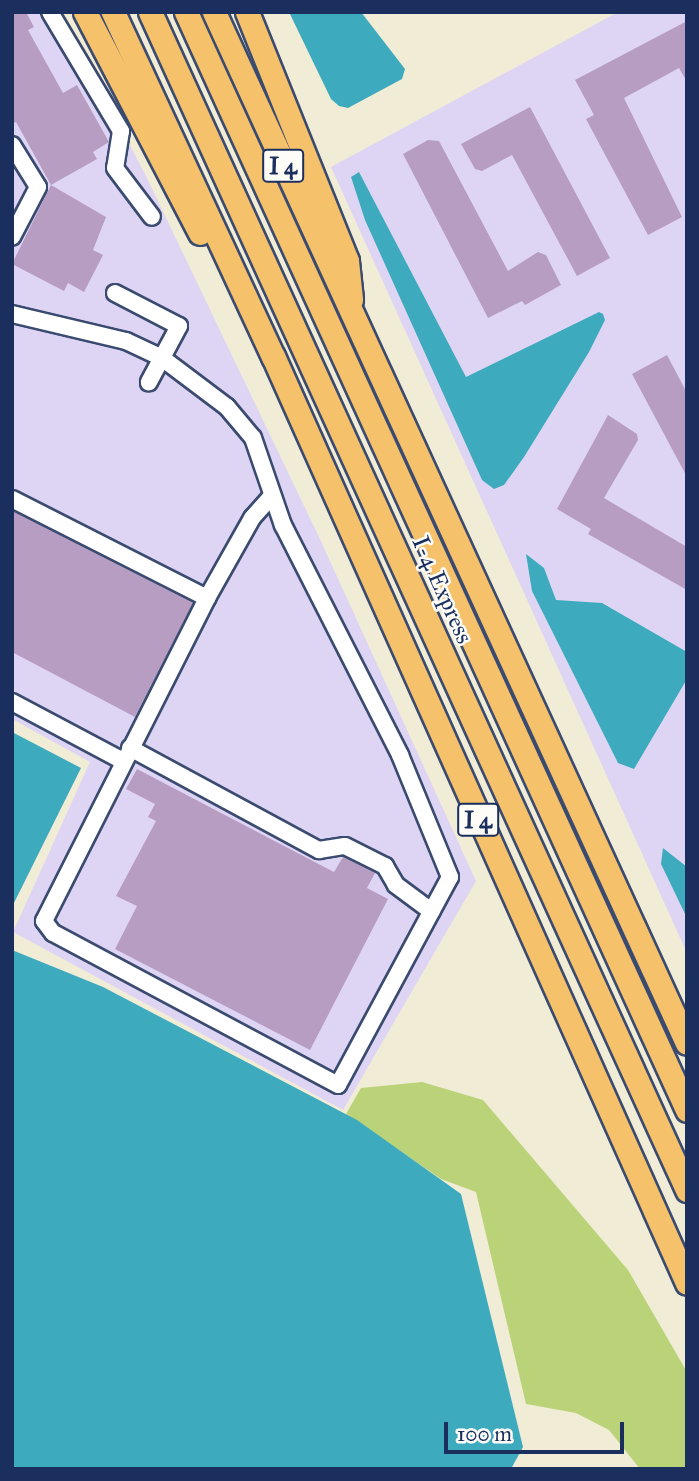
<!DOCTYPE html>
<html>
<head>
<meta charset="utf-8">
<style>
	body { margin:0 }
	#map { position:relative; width:699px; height:1481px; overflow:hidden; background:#f1ecd6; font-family:"IM FELL Great Primer",serif }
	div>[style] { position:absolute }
	.built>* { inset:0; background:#ded5f5 }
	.green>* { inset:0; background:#bad378 }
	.water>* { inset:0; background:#3eaabd }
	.building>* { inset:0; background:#b89dc3 }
	.roads { filter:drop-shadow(2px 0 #3b4b70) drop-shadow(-2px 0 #3b4b70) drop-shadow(0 2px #3b4b70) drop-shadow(0 -2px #3b4b70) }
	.minor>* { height:16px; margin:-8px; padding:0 8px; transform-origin:8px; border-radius:8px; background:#fff }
	.highway>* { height:23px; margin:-11.5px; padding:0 11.5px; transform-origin:11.5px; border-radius:11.5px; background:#f5c16b }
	span { translate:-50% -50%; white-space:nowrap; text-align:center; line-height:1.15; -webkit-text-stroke:5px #fdfcf7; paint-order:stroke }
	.shield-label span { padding:2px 5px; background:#fdfcf7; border:2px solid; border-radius:5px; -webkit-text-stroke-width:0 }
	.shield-label { font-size:23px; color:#1b2f5e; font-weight:700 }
	.street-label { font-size:24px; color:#1b2f5e }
	.frame { position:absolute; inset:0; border:14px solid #1b2f5e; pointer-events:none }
	.scale { position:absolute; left:444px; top:1422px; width:180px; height:32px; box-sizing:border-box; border:4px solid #1b2f5e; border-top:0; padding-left:9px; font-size:21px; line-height:24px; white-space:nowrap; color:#1b2f5e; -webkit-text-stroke:5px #fdfcf7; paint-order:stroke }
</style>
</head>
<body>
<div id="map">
	<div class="built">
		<div style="clip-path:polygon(12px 12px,60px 12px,145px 174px,319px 537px,476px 881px,343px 1110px,13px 932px,90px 762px,12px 719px)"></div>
		<div style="clip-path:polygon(618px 12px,687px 12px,687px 953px,331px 167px)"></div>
	</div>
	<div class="green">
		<div style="clip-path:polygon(422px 1082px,483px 1100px,628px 1270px,687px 1372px,687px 1469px,640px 1469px,609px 1430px,576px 1413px,526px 1404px,476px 1192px,441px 1179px,346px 1114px,361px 1088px)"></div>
	</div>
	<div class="water">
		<div style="clip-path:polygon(289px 12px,361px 12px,405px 69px,402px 79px,348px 108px,339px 106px,331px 99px)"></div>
		<div style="clip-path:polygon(359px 172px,466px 377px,599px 312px,603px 314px,605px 320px,589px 352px,524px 457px,504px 485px,494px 489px,482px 480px,365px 220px,351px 177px)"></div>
		<div style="clip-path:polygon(526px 554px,544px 568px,556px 600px,602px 603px,687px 652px,687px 679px,634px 769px,618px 763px,532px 591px)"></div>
		<div style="clip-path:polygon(12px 732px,81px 768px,12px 907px)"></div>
		<div style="clip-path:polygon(663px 848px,687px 867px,687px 918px,661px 864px)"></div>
		<div style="clip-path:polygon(12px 950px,103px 987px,357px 1120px,461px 1194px,523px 1447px,511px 1469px,12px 1469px)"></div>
	</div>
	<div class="building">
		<div style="clip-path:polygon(12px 12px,26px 12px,34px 27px,28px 30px,63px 93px,77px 85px,109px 142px,93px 152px,97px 159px,51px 185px,16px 122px,12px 124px)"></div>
		<div style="clip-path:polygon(687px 21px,687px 82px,679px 68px,624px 98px,682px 217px,648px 235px,586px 119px,594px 115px,575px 80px)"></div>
		<div style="clip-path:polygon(530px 107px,610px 258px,577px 276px,512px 155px,482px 171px,475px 169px,461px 144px)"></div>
		<div style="clip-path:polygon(428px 140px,439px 141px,508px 271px,538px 252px,546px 255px,561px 285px,525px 305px,522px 301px,488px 318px,403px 154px)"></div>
		<div style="clip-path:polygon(51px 185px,106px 217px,93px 250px,103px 255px,84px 292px,68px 283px,64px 291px,12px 264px)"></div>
		<div style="clip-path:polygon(667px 355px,687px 393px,687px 477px,632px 374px)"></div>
		<div style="clip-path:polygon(608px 415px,637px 434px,638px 440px,604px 498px,687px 547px,687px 590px,588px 534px,591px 529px,557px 509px)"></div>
		<div style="clip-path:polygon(12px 511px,193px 603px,135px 717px,12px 652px)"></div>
		<div style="clip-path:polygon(137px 769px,334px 872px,343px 857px,375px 873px,367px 888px,388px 899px,310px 1050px,115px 949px,137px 906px,116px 896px,156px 821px,148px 817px,155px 804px,126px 789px)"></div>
	</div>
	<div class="roads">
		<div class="minor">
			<div style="left:50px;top:12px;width:139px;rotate:59.2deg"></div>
			<div style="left:121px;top:131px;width:37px;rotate:99deg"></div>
			<div style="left:115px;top:168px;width:61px;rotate:52.9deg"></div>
			<div style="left:12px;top:145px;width:49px;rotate:58.2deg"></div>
			<div style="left:38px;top:187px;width:56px;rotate:117.5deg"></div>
			<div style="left:115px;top:293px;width:72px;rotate:27.3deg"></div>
			<div style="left:179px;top:326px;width:64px;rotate:118.2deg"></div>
			<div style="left:12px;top:314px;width:117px;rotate:13.3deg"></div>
			<div style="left:126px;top:341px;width:40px;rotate:25deg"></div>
			<div style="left:162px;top:358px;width:81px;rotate:37deg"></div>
			<div style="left:227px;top:407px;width:40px;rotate:50deg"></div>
			<div style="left:253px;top:438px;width:92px;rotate:71deg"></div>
			<div style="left:283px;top:525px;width:258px;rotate:63deg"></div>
			<div style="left:400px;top:755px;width:132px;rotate:67.7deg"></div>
			<div style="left:450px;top:877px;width:236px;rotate:118.3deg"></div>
			<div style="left:338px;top:1085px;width:323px;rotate:-151.9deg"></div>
			<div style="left:53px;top:933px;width:15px;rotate:-127deg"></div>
			<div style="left:44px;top:921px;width:362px;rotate:-63.2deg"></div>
			<div style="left:207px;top:598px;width:92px;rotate:-60.6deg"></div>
			<div style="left:252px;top:518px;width:30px;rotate:-48deg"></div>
			<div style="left:12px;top:499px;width:219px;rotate:26.9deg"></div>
			<div style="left:12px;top:702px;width:126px;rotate:28deg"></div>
			<div style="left:130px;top:748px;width:215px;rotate:28.4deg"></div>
			<div style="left:319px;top:850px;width:26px;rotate:-9deg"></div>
			<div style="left:345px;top:846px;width:45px;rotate:26.6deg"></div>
			<div style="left:385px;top:866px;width:22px;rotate:60deg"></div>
			<div style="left:396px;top:885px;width:44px;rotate:36.6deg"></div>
		</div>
		<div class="highway">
			<div style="left:85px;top:12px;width:249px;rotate:62.5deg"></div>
			<div style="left:113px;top:12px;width:379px;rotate:65.1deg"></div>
			<div style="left:273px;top:356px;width:1015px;rotate:65.93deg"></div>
			<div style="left:150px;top:12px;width:1295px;rotate:65.49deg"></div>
			<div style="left:186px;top:12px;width:1207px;rotate:65.47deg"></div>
			<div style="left:214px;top:12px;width:1134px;rotate:65.36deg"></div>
			<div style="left:247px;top:12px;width:268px;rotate:68.1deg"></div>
			<div style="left:347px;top:261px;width:39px;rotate:84deg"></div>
		</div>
	</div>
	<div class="shield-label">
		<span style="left:283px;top:166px">I 4</span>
		<span style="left:478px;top:820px">I 4</span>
	</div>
	<div class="street-label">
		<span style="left:442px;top:590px;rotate:66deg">I-4 Express</span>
	</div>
	<div class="frame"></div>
	<div class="scale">100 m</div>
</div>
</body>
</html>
